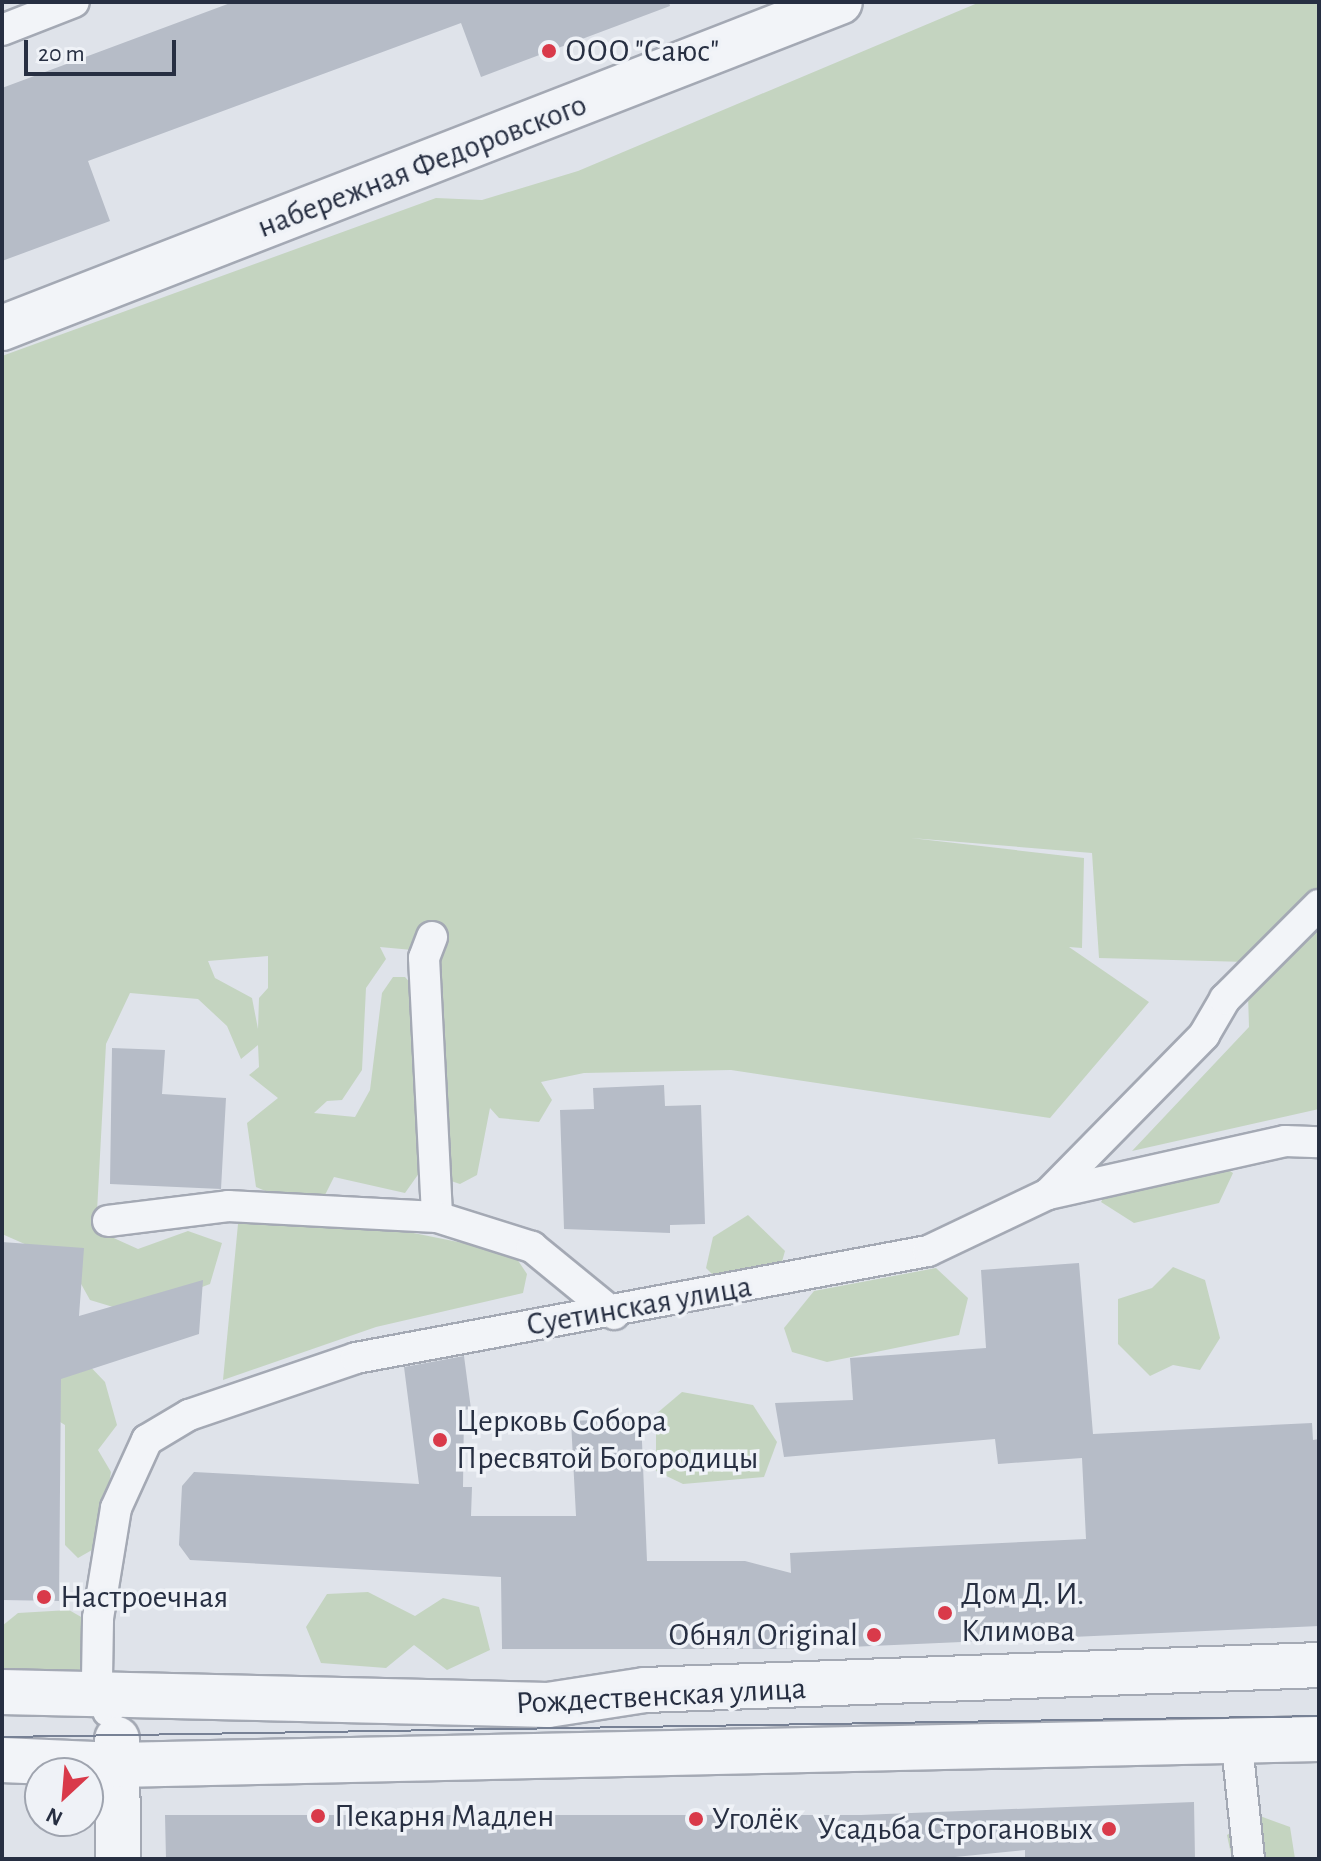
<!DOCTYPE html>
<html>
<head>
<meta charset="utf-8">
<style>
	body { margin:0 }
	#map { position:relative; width:1321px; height:1861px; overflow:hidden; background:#dfe3ea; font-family:"Alegreya Sans",sans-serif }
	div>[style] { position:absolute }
	.green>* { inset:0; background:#c4d4c0 }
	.building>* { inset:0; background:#b6bcc7 }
	.roads { filter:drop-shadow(2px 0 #a4a9b4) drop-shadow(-2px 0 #a4a9b4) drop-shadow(0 2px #a4a9b4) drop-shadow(0 -2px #a4a9b4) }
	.service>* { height:30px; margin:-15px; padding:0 15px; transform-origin:15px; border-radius:15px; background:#f2f4f8 }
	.pedestrian>* { height:44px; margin:-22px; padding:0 22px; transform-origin:22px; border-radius:22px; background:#f2f4f8 }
	.minor>* { height:44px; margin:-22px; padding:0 22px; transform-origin:22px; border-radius:22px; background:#f2f4f8 }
	.tram>* { height:2px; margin:-1px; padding:0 1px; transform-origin:1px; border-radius:1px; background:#778195 }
	.dots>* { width:22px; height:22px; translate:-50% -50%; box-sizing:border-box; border:4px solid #eff2f7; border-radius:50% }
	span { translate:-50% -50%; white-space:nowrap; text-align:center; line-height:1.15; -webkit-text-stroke:7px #eff2f7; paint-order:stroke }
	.poi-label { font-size:32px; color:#272f42 }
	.left { translate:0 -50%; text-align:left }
	.right { translate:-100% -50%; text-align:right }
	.street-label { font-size:32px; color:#272f42 }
	.frame { position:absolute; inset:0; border:4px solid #272f42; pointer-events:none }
	.north { position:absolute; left:24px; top:1757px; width:80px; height:80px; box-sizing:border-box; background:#eff2f7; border:2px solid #9fa4af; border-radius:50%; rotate:206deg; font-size:22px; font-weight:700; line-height:32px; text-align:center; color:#272f42 }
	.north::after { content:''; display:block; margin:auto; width:28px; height:36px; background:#d93a4a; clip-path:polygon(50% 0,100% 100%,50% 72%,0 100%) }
	.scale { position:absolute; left:24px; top:40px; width:152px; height:36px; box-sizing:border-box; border:4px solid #272f42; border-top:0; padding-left:10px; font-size:24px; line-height:28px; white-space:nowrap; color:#272f42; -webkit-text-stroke:6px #eff2f7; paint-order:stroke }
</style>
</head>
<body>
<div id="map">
	<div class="green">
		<div style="clip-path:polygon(evenodd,980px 2px,1319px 2px,1319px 1109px,1132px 1151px,1249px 1027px,1247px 962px,1099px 958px,1092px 853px,911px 838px,1084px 858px,1082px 948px,1069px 947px,1149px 1002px,1050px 1118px,731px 1070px,584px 1073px,541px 1082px,552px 1100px,539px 1122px,499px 1118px,490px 1108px,477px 1175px,460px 1184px,445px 1179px,434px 952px,380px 947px,386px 959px,366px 988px,362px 1070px,342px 1100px,327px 1101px,314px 1113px,355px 1117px,370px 1090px,382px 993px,393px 977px,405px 977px,414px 987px,422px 1169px,405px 1193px,334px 1177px,321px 1203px,289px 1201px,256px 1187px,247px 1123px,278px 1098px,249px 1075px,259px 1067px,258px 1045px,241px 1059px,227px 1026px,198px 999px,130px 993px,106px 1044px,96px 1230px,138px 1249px,188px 1231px,222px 1243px,210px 1284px,133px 1313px,90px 1300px,70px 1264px,2px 1234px,2px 356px,436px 198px,482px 200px,578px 171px,980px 2px,268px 956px,268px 988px,259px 998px,258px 1029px,252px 998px,215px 978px,208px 961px,268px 956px)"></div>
		<div style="clip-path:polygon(1207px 1156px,1233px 1173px,1219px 1203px,1134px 1223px,1101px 1202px,1118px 1172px)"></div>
		<div style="clip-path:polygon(748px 1215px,785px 1251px,774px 1290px,736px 1298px,706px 1268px,713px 1237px)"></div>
		<div style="clip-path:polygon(364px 1223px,513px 1253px,527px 1274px,523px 1293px,376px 1327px,223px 1380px,238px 1224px)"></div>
		<div style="clip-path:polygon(1173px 1267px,1205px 1280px,1220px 1338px,1200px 1370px,1173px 1365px,1150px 1376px,1118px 1344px,1118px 1299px,1152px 1288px)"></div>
		<div style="clip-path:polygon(936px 1268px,968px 1298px,959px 1335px,827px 1362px,792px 1352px,784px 1328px,814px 1291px)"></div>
		<div style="clip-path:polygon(60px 1335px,105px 1382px,117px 1425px,98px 1450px,111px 1472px,99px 1546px,78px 1558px,65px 1545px,65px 1425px,24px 1400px)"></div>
		<div style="clip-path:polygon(682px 1392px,753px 1405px,777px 1442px,764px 1477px,683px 1484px,656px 1471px,656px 1414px)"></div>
		<div style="clip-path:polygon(368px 1592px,415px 1616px,443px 1598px,479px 1607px,490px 1650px,447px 1670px,414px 1645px,386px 1668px,321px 1663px,306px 1627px,327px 1594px)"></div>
		<div style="clip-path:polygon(69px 1610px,109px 1633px,110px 1670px,17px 1687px,2px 1669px,2px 1626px,18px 1613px)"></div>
		<div style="clip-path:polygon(1260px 1816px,1290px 1827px,1295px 1859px,1232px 1859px,1227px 1835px)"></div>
	</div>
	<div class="building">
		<div style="clip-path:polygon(233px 2px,669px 2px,670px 6px,481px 77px,461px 23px,88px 161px,110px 221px,2px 261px,2px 88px)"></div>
		<div style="clip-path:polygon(112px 1048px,165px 1050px,162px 1094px,226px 1098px,221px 1189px,110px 1184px)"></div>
		<div style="clip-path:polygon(664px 1085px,665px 1106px,701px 1105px,705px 1224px,670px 1225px,670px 1233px,564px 1229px,560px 1110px,594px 1109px,593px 1088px)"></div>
		<div style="clip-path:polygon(2px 1242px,84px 1248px,79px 1316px,203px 1280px,199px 1334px,61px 1379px,59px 1601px,2px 1600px)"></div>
		<div style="clip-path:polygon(1079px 1263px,1093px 1434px,1312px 1423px,1313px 1440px,1319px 1439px,1319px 1626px,804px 1649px,502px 1649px,501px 1577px,190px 1560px,179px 1545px,182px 1486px,194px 1472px,419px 1484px,404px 1367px,464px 1356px,471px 1409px,464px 1410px,463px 1487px,472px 1487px,471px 1516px,576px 1516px,571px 1421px,641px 1418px,647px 1561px,745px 1561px,791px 1573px,790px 1553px,1086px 1539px,1082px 1458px,998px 1464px,995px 1439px,784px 1457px,775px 1403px,853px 1400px,850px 1358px,986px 1348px,981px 1270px)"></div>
		<div style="clip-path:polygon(1194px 1802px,1195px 1859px,1025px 1859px,1025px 1850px,935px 1859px,166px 1859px,165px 1815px,861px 1815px)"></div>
	</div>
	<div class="roads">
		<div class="service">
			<div style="left:2px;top:30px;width:77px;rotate:-21.3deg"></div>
			<div style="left:432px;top:937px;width:22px;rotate:111deg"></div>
			<div style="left:424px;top:958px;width:259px;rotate:87.1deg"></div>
			<div style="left:1048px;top:1194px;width:243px;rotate:-12.6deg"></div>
			<div style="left:1285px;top:1141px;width:34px;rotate:2deg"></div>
			<div style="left:108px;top:1221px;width:121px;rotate:-7.1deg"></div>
			<div style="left:228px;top:1206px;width:209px;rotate:3deg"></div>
			<div style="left:437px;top:1217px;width:100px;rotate:17.5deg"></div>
			<div style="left:532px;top:1247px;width:106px;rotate:39.3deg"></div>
			<div style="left:108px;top:1711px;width:35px;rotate:-108deg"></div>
			<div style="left:97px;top:1678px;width:60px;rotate:-89deg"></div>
			<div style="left:98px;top:1618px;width:111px;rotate:-80.7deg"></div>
			<div style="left:116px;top:1508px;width:75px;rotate:-65.5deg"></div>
			<div style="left:147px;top:1440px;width:49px;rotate:-30.8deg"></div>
			<div style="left:189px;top:1415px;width:176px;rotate:-18.8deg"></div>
			<div style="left:356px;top:1358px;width:582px;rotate:-10.6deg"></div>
			<div style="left:928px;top:1251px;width:133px;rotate:-25.4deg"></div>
			<div style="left:1048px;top:1194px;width:223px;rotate:-45.5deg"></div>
			<div style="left:1204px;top:1035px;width:42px;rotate:-59.7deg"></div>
			<div style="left:1225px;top:999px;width:133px;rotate:-45deg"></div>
			<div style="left:1237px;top:1745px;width:115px;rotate:84deg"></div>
		</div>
		<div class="pedestrian">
			<div style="left:2px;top:1692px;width:546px;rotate:1.36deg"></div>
			<div style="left:548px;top:1705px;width:98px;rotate:-8.8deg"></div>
			<div style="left:645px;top:1690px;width:674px;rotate:-2.12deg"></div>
		</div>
		<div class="minor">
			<div style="left:2px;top:328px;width:899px;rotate:-21.26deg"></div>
			<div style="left:117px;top:1739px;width:120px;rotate:89.5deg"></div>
			<div style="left:2px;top:1760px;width:115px;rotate:2.5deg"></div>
			<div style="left:117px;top:1765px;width:1202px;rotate:-1.24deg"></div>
		</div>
	</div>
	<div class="tram">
		<div style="left:2px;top:1737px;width:1317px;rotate:-0.91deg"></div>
	</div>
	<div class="dots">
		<div style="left:549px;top:51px;background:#d93a4a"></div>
		<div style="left:440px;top:1440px;background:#d93a4a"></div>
		<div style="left:44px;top:1597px;background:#d93a4a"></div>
		<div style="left:945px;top:1613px;background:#d93a4a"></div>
		<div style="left:874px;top:1635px;background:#d93a4a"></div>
		<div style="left:318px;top:1816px;background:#d93a4a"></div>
		<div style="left:696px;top:1819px;background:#d93a4a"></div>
		<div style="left:1109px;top:1829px;background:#d93a4a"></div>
	</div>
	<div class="poi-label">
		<span class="left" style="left:565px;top:51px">ООО "Саюс"</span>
		<span class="left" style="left:456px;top:1440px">Церковь Собора<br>Пресвятой Богородицы</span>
		<span class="left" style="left:961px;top:1613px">Дом Д. И.<br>Климова</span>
		<span class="left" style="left:60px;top:1597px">Настроечная</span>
		<span class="right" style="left:858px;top:1635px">Обнял Original</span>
		<span class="left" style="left:334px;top:1816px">Пекарня Мадлен</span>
		<span class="left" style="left:712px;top:1819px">Уголёк</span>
		<span class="right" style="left:1093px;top:1829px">Усадьба Строгановых</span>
	</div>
	<div class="street-label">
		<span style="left:422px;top:166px;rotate:-21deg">набережная Федоровского</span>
		<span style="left:639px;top:1306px;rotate:-10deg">Суетинская улица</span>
		<span style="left:661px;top:1696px;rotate:-3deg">Рождественская улица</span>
	</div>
	<div class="frame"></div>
	<div class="north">N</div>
	<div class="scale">20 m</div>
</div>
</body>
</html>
